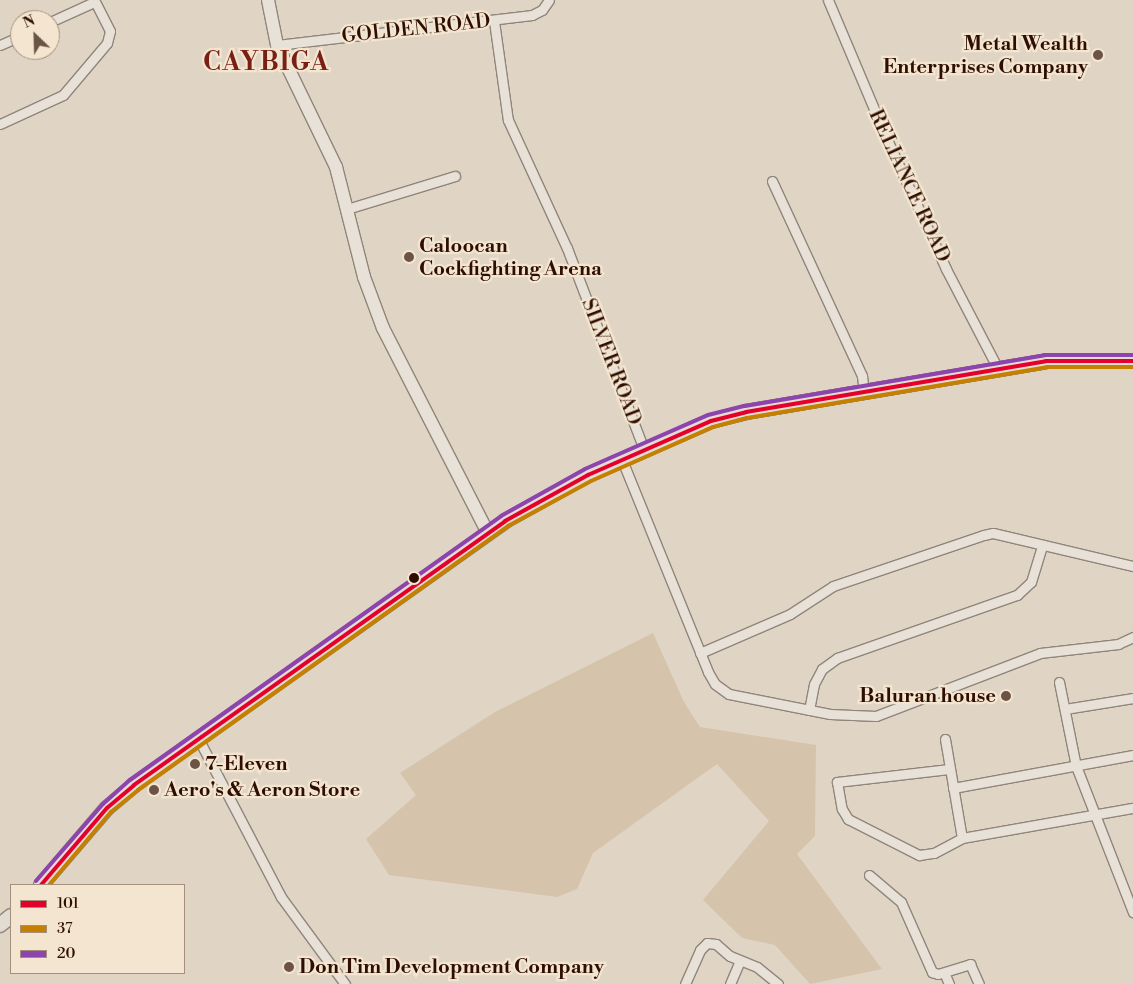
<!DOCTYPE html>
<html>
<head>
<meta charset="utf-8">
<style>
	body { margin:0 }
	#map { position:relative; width:1133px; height:984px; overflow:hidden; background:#e0d5c4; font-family:"Libre Bodoni",serif }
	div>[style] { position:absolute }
	.green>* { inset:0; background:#d6c3ac }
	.roads { filter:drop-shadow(1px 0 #90857a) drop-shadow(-1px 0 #90857a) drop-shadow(0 1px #90857a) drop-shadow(0 -1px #90857a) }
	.street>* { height:9px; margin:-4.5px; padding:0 4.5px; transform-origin:4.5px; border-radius:4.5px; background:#e7e1d8 }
	.secondary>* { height:12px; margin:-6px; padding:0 6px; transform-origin:6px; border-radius:6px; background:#e7e1d8 }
	.primary>* { height:14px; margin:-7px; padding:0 7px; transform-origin:7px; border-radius:7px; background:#e3dcd2 }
	.bus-1>* { height:4px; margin:-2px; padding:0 2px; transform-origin:2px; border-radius:2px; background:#e4002b }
	.bus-2>* { height:4px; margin:-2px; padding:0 2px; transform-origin:2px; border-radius:2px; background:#c58000 }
	.bus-3>* { height:4px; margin:-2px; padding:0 2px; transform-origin:2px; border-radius:2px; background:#8e44ad }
	.dots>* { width:14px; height:14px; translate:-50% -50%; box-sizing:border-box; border:2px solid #f3e5d0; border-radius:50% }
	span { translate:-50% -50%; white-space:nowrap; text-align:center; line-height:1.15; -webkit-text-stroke:4.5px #f3e5d0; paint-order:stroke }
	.street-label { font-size:20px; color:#2e0e01 }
	.poi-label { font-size:20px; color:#2e0e01; font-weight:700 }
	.right { translate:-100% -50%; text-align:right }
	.left { translate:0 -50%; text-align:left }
	.district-label { font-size:25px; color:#7a1f14; font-weight:700; letter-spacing:1px }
	.legend { position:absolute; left:10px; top:884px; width:175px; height:90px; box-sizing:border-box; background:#f3e5d0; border:1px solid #a48f7d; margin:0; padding:6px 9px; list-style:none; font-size:15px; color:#2e0e01 }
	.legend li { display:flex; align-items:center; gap:10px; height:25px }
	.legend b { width:25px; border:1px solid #a48f7d }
	.north { position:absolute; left:10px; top:10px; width:50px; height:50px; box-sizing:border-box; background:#f3e5d0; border:1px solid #a48f7d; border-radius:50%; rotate:336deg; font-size:14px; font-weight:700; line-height:20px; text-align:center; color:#2e0e01 }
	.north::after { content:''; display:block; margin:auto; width:18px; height:22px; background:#6c5445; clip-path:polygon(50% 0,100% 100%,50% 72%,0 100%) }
</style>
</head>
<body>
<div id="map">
	<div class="green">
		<div style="clip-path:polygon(653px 633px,684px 702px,700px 727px,816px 745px,815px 836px,797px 854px,882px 969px,810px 984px,775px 945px,742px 938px,703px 900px,769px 821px,717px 764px,593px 853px,577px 889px,557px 897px,389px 875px,366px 839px,416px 795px,400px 773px,495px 712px)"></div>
	</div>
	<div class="roads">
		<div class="street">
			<div style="left:828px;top:0;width:147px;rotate:67.1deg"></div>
			<div style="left:885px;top:135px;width:147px;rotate:65.5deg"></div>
			<div style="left:946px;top:269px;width:113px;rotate:62.5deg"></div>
			<div style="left:494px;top:21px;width:100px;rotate:82deg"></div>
			<div style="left:508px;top:120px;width:141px;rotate:65.3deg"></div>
			<div style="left:567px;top:248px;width:216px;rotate:69.1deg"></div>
			<div style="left:50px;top:22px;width:48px;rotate:-24.4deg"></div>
			<div style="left:0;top:45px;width:22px;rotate:-24deg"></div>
			<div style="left:277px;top:45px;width:257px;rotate:-6.7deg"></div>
			<div style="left:532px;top:15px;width:11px;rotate:-27deg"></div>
			<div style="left:542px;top:10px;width:12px;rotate:-55deg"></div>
			<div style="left:0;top:124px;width:69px;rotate:-24.7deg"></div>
			<div style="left:63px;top:95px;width:68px;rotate:-49.8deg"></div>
			<div style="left:107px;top:43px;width:12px;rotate:-76deg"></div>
			<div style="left:110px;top:31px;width:35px;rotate:-117deg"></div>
			<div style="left:772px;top:181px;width:215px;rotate:65.2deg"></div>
			<div style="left:862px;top:376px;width:16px;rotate:83deg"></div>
			<div style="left:347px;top:209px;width:113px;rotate:-17deg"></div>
			<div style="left:622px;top:460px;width:229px;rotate:67.9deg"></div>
			<div style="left:708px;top:672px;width:14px;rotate:60deg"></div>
			<div style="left:715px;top:684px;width:17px;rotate:36deg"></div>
			<div style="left:729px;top:694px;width:103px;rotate:11.2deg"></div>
			<div style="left:830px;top:714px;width:46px;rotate:2.5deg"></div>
			<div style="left:876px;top:716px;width:176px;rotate:-21deg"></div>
			<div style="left:1040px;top:653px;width:79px;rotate:-6.6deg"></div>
			<div style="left:1118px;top:644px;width:17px;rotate:-25deg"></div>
			<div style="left:700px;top:653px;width:98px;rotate:-23.4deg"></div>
			<div style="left:790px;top:614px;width:51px;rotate:-33.1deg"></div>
			<div style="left:833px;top:586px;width:159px;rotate:-18.7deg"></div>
			<div style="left:984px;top:535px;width:9px;rotate:-13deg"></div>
			<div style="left:993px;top:533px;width:144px;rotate:13.3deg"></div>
			<div style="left:1059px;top:682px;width:86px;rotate:78.6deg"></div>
			<div style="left:1076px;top:766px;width:157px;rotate:68.7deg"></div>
			<div style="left:1065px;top:709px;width:69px;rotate:-9.2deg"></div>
			<div style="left:809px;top:710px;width:26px;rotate:-79deg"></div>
			<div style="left:814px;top:684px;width:17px;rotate:-62deg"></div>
			<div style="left:822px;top:669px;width:19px;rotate:-36deg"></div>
			<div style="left:837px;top:658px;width:191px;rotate:-19.3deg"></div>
			<div style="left:1017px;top:595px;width:19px;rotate:-43deg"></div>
			<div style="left:1031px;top:582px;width:39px;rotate:-73deg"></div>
			<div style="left:945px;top:739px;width:100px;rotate:80.3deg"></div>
			<div style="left:199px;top:740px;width:177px;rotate:62.4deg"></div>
			<div style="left:281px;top:897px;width:108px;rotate:53.7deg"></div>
			<div style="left:949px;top:769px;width:113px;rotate:173.4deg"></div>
			<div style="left:837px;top:782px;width:27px;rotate:80deg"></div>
			<div style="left:842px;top:809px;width:12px;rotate:59deg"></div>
			<div style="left:848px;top:819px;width:80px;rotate:26.9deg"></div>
			<div style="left:919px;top:855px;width:15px;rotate:-8deg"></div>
			<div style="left:934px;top:853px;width:32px;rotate:-28deg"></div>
			<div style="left:962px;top:838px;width:174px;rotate:-10deg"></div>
			<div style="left:953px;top:788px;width:183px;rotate:-10.4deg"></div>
			<div style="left:869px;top:875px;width:42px;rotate:40.2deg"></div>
			<div style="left:901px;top:902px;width:77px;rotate:66.1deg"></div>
			<div style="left:932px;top:972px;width:6px;rotate:18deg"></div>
			<div style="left:938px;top:974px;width:34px;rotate:-17deg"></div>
			<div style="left:970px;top:964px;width:22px;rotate:66deg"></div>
			<div style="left:946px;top:977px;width:8px;rotate:67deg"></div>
			<div style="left:685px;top:984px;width:37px;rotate:-66deg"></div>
			<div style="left:700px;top:950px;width:10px;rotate:-45deg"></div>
			<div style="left:707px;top:943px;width:9px;rotate:6deg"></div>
			<div style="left:716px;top:944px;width:18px;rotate:41deg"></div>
			<div style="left:730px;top:956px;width:29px;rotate:22deg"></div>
			<div style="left:757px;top:967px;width:27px;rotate:39deg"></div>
			<div style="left:730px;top:984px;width:25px;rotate:-67deg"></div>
		</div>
		<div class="secondary">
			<div style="left:268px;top:0;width:46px;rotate:78.7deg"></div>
			<div style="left:277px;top:45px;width:136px;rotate:64.2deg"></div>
			<div style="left:336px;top:167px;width:114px;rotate:75.7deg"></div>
			<div style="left:364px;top:277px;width:54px;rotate:69.6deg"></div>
			<div style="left:383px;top:328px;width:230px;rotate:62.9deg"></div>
		</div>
		<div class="primary">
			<div style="left:41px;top:885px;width:101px;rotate:-49.4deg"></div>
			<div style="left:107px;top:808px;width:35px;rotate:-40deg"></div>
			<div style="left:134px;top:785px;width:455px;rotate:-35.4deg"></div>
			<div style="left:505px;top:521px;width:95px;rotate:-29deg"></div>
			<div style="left:588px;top:475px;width:134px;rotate:-23.7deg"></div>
			<div style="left:711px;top:421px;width:36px;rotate:-14deg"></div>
			<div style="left:746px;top:412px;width:304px;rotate:-9.6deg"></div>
			<div style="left:1046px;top:361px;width:87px"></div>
			<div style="left:0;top:925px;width:14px;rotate:-39deg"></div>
		</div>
	</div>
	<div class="bus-1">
		<div style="left:41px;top:885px;width:101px;rotate:-49.4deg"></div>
		<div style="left:107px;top:808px;width:35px;rotate:-40deg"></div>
		<div style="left:134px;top:785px;width:455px;rotate:-35.4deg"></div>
		<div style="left:505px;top:521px;width:95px;rotate:-29deg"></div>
		<div style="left:588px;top:475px;width:134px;rotate:-23.7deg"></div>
		<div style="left:711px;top:421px;width:36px;rotate:-14deg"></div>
		<div style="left:746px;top:412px;width:304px;rotate:-9.6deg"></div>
		<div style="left:1046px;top:361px;width:87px"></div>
	</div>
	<div class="bus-2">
		<div style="left:49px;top:885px;width:96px;rotate:-49.7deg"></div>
		<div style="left:111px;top:812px;width:35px;rotate:-39deg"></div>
		<div style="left:138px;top:790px;width:455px;rotate:-35.5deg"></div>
		<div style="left:508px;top:526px;width:94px;rotate:-28.5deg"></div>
		<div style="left:591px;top:481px;width:133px;rotate:-23.9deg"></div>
		<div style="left:713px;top:427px;width:35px;rotate:-15deg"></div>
		<div style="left:747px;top:418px;width:304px;rotate:-9.6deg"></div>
		<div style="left:1047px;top:367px;width:86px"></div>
	</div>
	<div class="bus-3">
		<div style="left:36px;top:881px;width:102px;rotate:-49deg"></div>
		<div style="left:103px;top:804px;width:36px;rotate:-42deg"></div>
		<div style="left:130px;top:780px;width:455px;rotate:-35.4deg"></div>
		<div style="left:501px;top:516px;width:96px;rotate:-29.2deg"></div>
		<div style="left:585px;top:469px;width:134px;rotate:-23.7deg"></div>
		<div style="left:708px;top:415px;width:38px;rotate:-14deg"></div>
		<div style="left:745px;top:406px;width:304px;rotate:-9.6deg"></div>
		<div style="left:1045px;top:355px;width:88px"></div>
	</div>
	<div class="dots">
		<div style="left:1098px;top:55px;background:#6c5445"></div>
		<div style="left:409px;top:257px;background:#6c5445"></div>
		<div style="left:414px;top:578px;background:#2e0e01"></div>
		<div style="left:1006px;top:696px;background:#6c5445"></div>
		<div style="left:195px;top:764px;background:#6c5445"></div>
		<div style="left:154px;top:790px;background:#6c5445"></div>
		<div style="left:289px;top:967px;background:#6c5445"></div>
	</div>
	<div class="street-label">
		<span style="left:416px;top:29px;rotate:-6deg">GOLDEN ROAD</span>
		<span style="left:909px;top:186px;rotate:65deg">RELIANCE ROAD</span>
		<span style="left:611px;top:362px;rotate:69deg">SILVER ROAD</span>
	</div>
	<div class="poi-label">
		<span class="right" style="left:1088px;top:56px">Metal Wealth<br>Enterprises Company</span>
		<span class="left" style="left:419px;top:258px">Caloocan<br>Cockfighting Arena</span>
		<span class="right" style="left:996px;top:696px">Baluran house</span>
		<span class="left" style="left:205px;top:764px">7-Eleven</span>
		<span class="left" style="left:164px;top:790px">Aero's &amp; Aeron Store</span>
		<span class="left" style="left:299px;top:967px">Don Tim Development Company</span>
	</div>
	<div class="district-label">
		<span style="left:266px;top:63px">CAYBIGA</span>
	</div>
	<ul class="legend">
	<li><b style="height:6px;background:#e4002b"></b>101</li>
	<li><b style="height:6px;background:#c58000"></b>37</li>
	<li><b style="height:6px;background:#8e44ad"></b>20</li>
	</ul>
	<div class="north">N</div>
</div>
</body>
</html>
